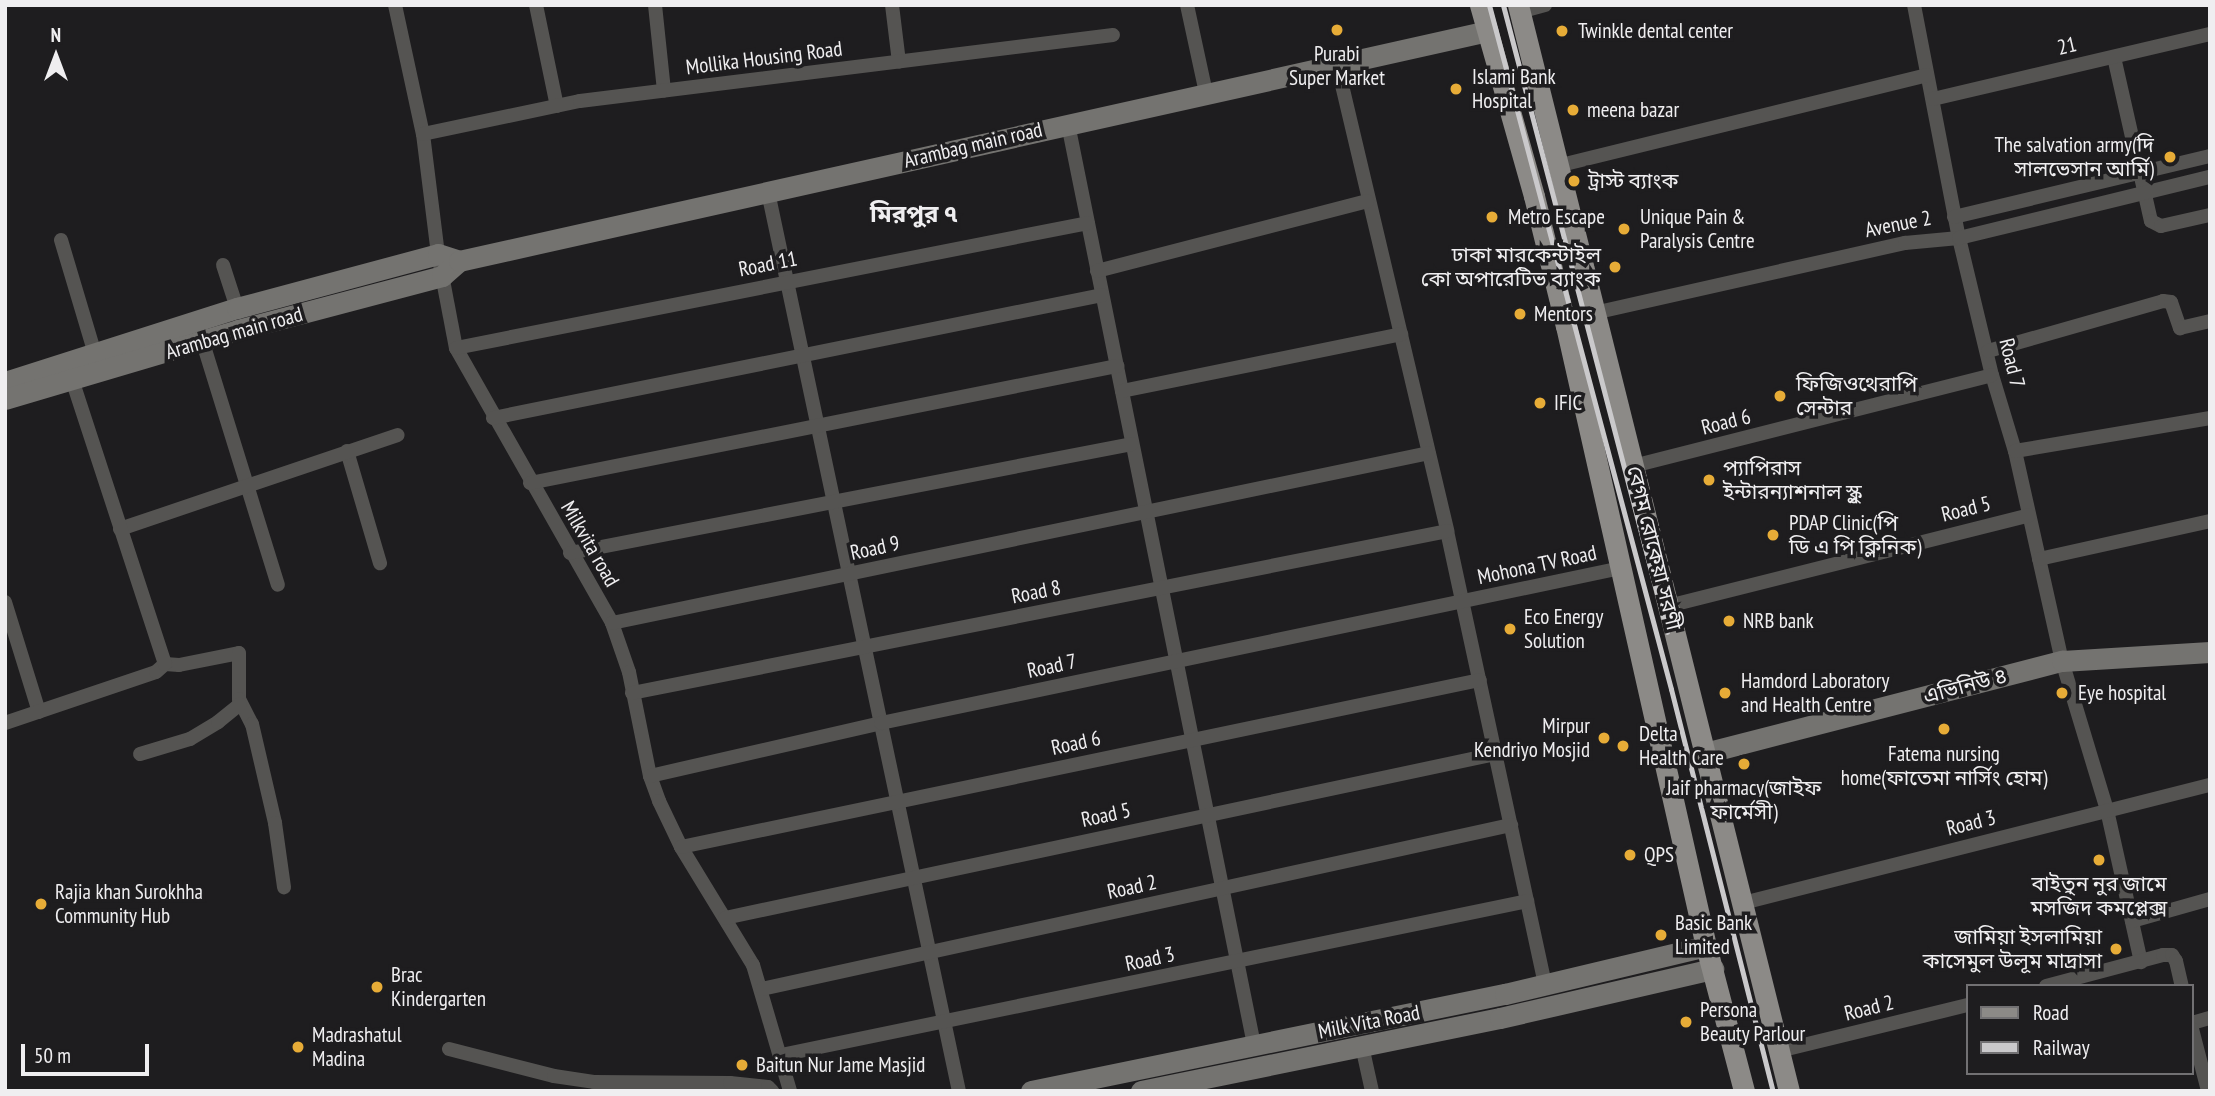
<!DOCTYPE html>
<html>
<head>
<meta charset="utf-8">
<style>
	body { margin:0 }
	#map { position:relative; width:2215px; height:1096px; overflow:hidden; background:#1e1d1f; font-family:"PT Sans Narrow","Noto Sans Bengali",sans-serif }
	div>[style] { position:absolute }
	.street>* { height:14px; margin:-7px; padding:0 7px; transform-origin:7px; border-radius:7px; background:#555452 }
	.secondary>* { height:21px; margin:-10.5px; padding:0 10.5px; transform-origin:10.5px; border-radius:10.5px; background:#747370 }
	.primary>* { height:21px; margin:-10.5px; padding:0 10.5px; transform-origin:10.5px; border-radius:10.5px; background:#8c8a87 }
	.rail>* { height:5px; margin:-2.5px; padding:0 2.5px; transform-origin:2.5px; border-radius:2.5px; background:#cac9cb }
	.dots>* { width:19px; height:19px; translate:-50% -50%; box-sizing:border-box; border:4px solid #1e1d1f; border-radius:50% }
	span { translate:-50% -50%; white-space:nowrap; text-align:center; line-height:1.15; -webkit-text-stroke:7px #1e1d1f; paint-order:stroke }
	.poi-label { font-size:21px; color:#efeef0 }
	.left { translate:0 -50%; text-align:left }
	.right { translate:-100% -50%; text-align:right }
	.street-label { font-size:21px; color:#efeef0 }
	.quarter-label { font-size:24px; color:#efeef0; font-weight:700 }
	.frame { position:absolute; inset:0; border:7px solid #efeef0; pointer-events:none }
	.legend { position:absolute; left:1966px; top:984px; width:228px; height:91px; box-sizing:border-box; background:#1e1d1f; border:2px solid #727173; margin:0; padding:9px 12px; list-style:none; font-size:21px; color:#efeef0 }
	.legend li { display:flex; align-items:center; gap:14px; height:35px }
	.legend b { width:35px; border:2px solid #727173 }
	.north { position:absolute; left:21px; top:21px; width:70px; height:70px; -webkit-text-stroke:5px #1e1d1f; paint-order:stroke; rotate:0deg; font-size:19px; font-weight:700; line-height:28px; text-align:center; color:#efeef0 }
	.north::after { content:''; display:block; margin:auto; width:24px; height:32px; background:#efeef0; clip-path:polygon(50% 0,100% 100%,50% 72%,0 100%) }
	.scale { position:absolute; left:21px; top:1044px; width:128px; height:32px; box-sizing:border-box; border:4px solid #efeef0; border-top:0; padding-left:9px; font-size:21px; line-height:24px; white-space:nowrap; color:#efeef0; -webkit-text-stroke:5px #1e1d1f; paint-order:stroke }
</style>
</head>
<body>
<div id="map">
	<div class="street">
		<div style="left:395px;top:5px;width:132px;rotate:77.8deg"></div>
		<div style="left:423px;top:134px;width:121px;rotate:82.9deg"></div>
		<div style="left:438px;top:254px;width:96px;rotate:79.2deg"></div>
		<div style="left:456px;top:348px;width:316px;rotate:60.4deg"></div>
		<div style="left:612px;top:623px;width:52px;rotate:70.9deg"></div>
		<div style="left:629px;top:672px;width:106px;rotate:78.6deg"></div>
		<div style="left:650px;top:776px;width:27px;rotate:70deg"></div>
		<div style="left:659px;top:801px;width:51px;rotate:64.4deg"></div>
		<div style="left:681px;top:847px;width:138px;rotate:58.6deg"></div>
		<div style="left:753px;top:965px;width:131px;rotate:73.6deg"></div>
		<div style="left:536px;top:5px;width:103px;rotate:78.3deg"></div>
		<div style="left:655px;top:5px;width:86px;rotate:84deg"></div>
		<div style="left:892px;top:5px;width:57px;rotate:83deg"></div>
		<div style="left:1187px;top:5px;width:90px;rotate:77.8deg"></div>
		<div style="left:1914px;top:5px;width:237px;rotate:79.1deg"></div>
		<div style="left:1959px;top:238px;width:141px;rotate:76.5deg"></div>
		<div style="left:1992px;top:375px;width:79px;rotate:73.2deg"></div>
		<div style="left:2015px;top:451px;width:215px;rotate:77.4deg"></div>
		<div style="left:2062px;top:661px;width:156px;rotate:73.2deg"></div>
		<div style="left:2107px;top:810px;width:156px;rotate:77.4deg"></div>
		<div style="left:1519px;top:12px;width:27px;rotate:-15deg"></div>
		<div style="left:2114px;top:57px;width:168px;rotate:77.3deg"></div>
		<div style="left:2151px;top:221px;width:11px;rotate:27deg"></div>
		<div style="left:2161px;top:226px;width:50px;rotate:-12.7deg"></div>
		<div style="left:1337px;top:64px;width:480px;rotate:76.7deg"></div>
		<div style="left:1447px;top:531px;width:464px;rotate:77.8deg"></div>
		<div style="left:1933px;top:99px;width:285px;rotate:-13.2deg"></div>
		<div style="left:1068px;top:124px;width:940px;rotate:78.58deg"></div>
		<div style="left:423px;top:134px;width:160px;rotate:-11.9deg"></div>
		<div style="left:580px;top:101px;width:537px;rotate:-7.06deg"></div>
		<div style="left:1557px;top:166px;width:381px;rotate:-13.8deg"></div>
		<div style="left:768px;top:192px;width:919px;rotate:78.01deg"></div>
		<div style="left:1954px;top:217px;width:263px;rotate:-13.4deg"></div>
		<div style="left:61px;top:240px;width:119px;rotate:73.4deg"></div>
		<div style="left:223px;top:265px;width:45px;rotate:72deg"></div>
		<div style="left:1097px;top:271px;width:279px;rotate:-14.5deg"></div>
		<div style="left:1594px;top:313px;width:319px;rotate:-12.7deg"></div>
		<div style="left:1905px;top:243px;width:54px;rotate:-5.3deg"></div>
		<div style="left:1959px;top:238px;width:258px;rotate:-13.7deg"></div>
		<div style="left:203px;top:343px;width:253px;rotate:72.8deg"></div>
		<div style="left:456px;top:348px;width:644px;rotate:-11.19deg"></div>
		<div style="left:1988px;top:351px;width:182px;rotate:-15.9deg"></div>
		<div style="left:2163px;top:301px;width:8px;rotate:7deg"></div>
		<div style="left:2171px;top:302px;width:28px;rotate:71deg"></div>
		<div style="left:2180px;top:328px;width:31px;rotate:-13deg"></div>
		<div style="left:1122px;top:391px;width:285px;rotate:-11.5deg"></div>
		<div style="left:493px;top:418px;width:621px;rotate:-11.42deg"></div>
		<div style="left:347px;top:451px;width:117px;rotate:73.6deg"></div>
		<div style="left:2015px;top:451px;width:198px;rotate:-9.6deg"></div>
		<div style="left:1633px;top:466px;width:370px;rotate:-14.2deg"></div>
		<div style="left:530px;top:483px;width:599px;rotate:-11.27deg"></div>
		<div style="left:120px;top:529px;width:293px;rotate:-18.7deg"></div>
		<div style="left:570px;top:553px;width:572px;rotate:-10.98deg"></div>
		<div style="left:2039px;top:559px;width:175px;rotate:-12.5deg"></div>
		<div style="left:5px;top:602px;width:115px;rotate:72.8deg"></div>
		<div style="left:1668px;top:606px;width:372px;rotate:-14.1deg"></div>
		<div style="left:612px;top:623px;width:834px;rotate:-11.75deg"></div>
		<div style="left:165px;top:664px;width:14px;rotate:4deg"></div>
		<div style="left:179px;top:665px;width:61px;rotate:-11.3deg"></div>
		<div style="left:239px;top:653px;width:46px;rotate:90deg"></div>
		<div style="left:239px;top:699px;width:28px;rotate:63deg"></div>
		<div style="left:252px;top:724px;width:102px;rotate:76.9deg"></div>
		<div style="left:275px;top:823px;width:65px;rotate:82deg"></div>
		<div style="left:632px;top:693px;width:831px;rotate:-11.24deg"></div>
		<div style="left:5px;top:723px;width:159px;rotate:-18.7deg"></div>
		<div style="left:156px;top:672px;width:12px;rotate:-42deg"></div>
		<div style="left:165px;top:664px;width:308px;rotate:-108.1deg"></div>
		<div style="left:140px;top:754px;width:52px;rotate:-16.7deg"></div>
		<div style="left:190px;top:739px;width:33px;rotate:-31deg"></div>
		<div style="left:218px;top:722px;width:28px;rotate:-39deg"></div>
		<div style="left:650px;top:776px;width:237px;rotate:-12.9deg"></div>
		<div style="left:881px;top:723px;width:756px;rotate:-11.83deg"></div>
		<div style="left:681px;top:847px;width:816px;rotate:-11.81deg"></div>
		<div style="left:1743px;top:903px;width:482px;rotate:-14.2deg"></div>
		<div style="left:725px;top:918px;width:787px;rotate:-12.02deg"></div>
		<div style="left:2132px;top:921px;width:81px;rotate:-15.8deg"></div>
		<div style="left:2046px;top:986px;width:121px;rotate:-14.8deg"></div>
		<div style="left:2163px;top:955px;width:9px"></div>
		<div style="left:2172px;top:955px;width:7px;rotate:56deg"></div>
		<div style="left:2176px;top:961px;width:26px;rotate:77deg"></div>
		<div style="left:762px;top:989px;width:767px;rotate:-12.35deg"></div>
		<div style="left:2192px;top:1023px;width:19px;rotate:-16deg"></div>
		<div style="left:2192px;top:1029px;width:64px;rotate:75.5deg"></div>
		<div style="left:1362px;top:1046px;width:46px;rotate:77.5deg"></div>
		<div style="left:449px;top:1049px;width:108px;rotate:14.4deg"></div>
		<div style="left:554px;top:1076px;width:40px;rotate:8.5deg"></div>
		<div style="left:594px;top:1082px;width:136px;rotate:0.4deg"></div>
		<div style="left:730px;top:1083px;width:38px;rotate:6deg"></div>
		<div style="left:768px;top:1087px;width:6px;rotate:45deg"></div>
		<div style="left:1779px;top:1051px;width:195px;rotate:-13.7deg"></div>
		<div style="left:781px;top:1055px;width:762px;rotate:-11.66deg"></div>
	</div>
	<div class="secondary">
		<div style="left:5px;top:382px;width:244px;rotate:-17.7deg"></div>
		<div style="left:237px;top:308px;width:208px;rotate:-15deg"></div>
		<div style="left:438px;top:254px;width:22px;rotate:18deg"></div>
		<div style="left:5px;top:399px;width:243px;rotate:-16.5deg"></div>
		<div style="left:238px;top:330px;width:211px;rotate:-14.8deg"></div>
		<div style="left:442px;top:276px;width:23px;rotate:-41deg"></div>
		<div style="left:459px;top:261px;width:1054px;rotate:-12.6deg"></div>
		<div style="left:1705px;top:753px;width:369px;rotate:-14.5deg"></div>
		<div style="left:2062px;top:661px;width:148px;rotate:-3.5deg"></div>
		<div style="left:1031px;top:1091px;width:484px;rotate:-11.6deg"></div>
		<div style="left:1505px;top:994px;width:207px;rotate:-13.4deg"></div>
		<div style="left:1141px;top:1091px;width:366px;rotate:-11.5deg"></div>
		<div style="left:1500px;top:1018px;width:219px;rotate:-13deg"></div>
	</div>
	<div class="primary">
		<div style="left:1480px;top:5px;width:198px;rotate:74.2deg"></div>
		<div style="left:1534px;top:196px;width:134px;rotate:76.2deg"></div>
		<div style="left:1566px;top:326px;width:636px;rotate:77.28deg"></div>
		<div style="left:1706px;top:946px;width:150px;rotate:75.3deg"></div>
		<div style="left:1518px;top:5px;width:1119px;rotate:75.99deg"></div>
	</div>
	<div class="rail">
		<div style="left:1489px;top:5px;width:708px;rotate:75.1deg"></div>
		<div style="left:1671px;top:689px;width:415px;rotate:75.8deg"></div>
		<div style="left:1503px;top:5px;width:648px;rotate:75.34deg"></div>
	</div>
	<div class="dots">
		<div style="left:1337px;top:30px;background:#e7ac37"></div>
		<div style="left:1562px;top:31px;background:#e7ac37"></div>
		<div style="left:1456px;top:89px;background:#e7ac37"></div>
		<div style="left:1573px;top:110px;background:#e7ac37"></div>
		<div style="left:2170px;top:157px;background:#e7ac37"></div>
		<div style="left:1574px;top:181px;background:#e7ac37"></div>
		<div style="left:1492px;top:217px;background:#e7ac37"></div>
		<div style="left:1624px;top:229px;background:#e7ac37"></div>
		<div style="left:1615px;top:267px;background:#e7ac37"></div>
		<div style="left:1520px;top:314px;background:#e7ac37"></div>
		<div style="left:1780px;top:396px;background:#e7ac37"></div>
		<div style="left:1540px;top:403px;background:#e7ac37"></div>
		<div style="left:1709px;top:480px;background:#e7ac37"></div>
		<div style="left:1773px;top:535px;background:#e7ac37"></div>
		<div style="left:1729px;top:621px;background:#e7ac37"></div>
		<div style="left:1510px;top:629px;background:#e7ac37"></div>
		<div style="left:1725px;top:693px;background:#e7ac37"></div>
		<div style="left:2062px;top:693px;background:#e7ac37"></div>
		<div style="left:1944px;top:729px;background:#e7ac37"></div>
		<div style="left:1604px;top:738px;background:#e7ac37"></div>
		<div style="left:1623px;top:746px;background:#e7ac37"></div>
		<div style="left:1744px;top:764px;background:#e7ac37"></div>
		<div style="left:1630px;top:855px;background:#e7ac37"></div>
		<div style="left:2099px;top:860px;background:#e7ac37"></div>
		<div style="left:41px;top:904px;background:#e7ac37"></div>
		<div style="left:1661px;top:935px;background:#e7ac37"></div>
		<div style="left:2116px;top:949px;background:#e7ac37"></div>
		<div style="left:377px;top:987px;background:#e7ac37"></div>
		<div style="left:1686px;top:1022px;background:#e7ac37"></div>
		<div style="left:298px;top:1047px;background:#e7ac37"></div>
		<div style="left:742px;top:1065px;background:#e7ac37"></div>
	</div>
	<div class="poi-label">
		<span class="left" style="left:1578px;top:31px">Twinkle dental center</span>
		<span style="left:1337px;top:66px">Purabi<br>Super Market</span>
		<span class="left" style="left:1472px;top:89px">Islami Bank<br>Hospital</span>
		<span class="left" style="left:1587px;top:110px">meena bazar</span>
		<span class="right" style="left:2154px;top:157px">The salvation army(দি<br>সালভেসান আর্মি)</span>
		<span class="left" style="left:1588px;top:181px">ট্রাস্ট ব্যাংক</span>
		<span class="left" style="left:1508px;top:217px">Metro Escape</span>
		<span class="left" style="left:1640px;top:229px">Unique Pain &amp;<br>Paralysis Centre</span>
		<span class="right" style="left:1601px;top:267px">ঢাকা মারকেন্টাইল<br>কো অপারেটিভ ব্যাংক</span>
		<span class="left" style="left:1534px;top:314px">Mentors</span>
		<span class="left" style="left:1796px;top:396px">ফিজিওথেরাপি<br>সেন্টার</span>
		<span class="left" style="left:1554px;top:403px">IFIC</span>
		<span class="left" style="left:1723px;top:480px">প্যাপিরাস<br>ইন্টারন্যাশনাল স্কুল</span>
		<span class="left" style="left:1789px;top:535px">PDAP Clinic(পি<br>ডি এ পি ক্লিনিক)</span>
		<span class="left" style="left:1524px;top:629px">Eco Energy<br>Solution</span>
		<span class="left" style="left:1743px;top:621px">NRB bank</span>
		<span class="left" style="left:1741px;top:693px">Hamdord Laboratory<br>and Health Centre</span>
		<span class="left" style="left:2078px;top:693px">Eye hospital</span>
		<span class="right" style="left:1590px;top:738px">Mirpur<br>Kendriyo Mosjid</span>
		<span class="left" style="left:1639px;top:746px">Delta<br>Health Care</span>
		<span style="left:1944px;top:766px">Fatema nursing<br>home(ফাতেমা নার্সিং হোম)</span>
		<span style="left:1744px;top:800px">Jaif pharmacy(জাইফ<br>ফার্মেসী)</span>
		<span class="left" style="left:1644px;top:855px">QPS</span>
		<span style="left:2099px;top:896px">বাইতুন নুর জামে<br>মসজিদ কমপ্লেক্স</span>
		<span class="left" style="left:55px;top:904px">Rajia khan Surokhha<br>Community Hub</span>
		<span class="left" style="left:1675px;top:935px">Basic Bank<br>Limited</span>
		<span class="right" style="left:2102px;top:949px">জামিয়া ইসলামিয়া<br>কাসেমুল উলূম মাদ্রাসা</span>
		<span class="left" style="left:391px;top:987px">Brac<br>Kindergarten</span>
		<span class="left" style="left:1700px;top:1022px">Persona<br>Beauty Parlour</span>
		<span class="left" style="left:312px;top:1047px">Madrashatul<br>Madina</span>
		<span class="left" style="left:756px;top:1065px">Baitun Nur Jame Masjid</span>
	</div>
	<div class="street-label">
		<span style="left:2067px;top:46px;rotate:-13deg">21</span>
		<span style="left:764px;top:58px;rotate:-7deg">Mollika Housing Road</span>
		<span style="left:973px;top:145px;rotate:-13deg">Arambag main road</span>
		<span style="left:1898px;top:224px;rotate:-11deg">Avenue 2</span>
		<span style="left:768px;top:264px;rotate:-11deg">Road 11</span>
		<span style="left:234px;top:333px;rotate:-16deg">Arambag main road</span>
		<span style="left:2012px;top:363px;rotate:76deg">Road 7</span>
		<span style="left:1726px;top:422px;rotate:-14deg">Road 6</span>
		<span style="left:1966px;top:509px;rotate:-14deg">Road 5</span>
		<span style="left:590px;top:544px;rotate:60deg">Milkvita road</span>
		<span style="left:875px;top:548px;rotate:-12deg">Road 9</span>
		<span style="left:1654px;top:548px;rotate:76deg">বেগম রোকেয়া সরণী</span>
		<span style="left:1537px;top:565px;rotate:-12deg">Mohona TV Road</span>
		<span style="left:1036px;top:592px;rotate:-11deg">Road 8</span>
		<span style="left:1052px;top:666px;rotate:-12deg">Road 7</span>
		<span style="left:1965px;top:686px;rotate:-15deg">এভিনিউ ৪</span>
		<span style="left:1076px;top:743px;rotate:-12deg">Road 6</span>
		<span style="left:1106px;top:815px;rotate:-12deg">Road 5</span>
		<span style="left:1971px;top:823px;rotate:-14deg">Road 3</span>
		<span style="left:1132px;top:887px;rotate:-12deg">Road 2</span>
		<span style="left:1150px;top:959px;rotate:-12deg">Road 3</span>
		<span style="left:1869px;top:1008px;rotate:-14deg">Road 2</span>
		<span style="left:1369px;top:1022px;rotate:-11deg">Milk Vita Road</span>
	</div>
	<div class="quarter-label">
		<span style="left:914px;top:214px">মিরপুর ৭</span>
	</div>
	<div class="frame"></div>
	<ul class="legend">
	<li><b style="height:9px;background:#8c8a87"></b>Road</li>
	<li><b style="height:9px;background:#cac9cb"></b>Railway</li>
	</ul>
	<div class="north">N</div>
	<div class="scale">50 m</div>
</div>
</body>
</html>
